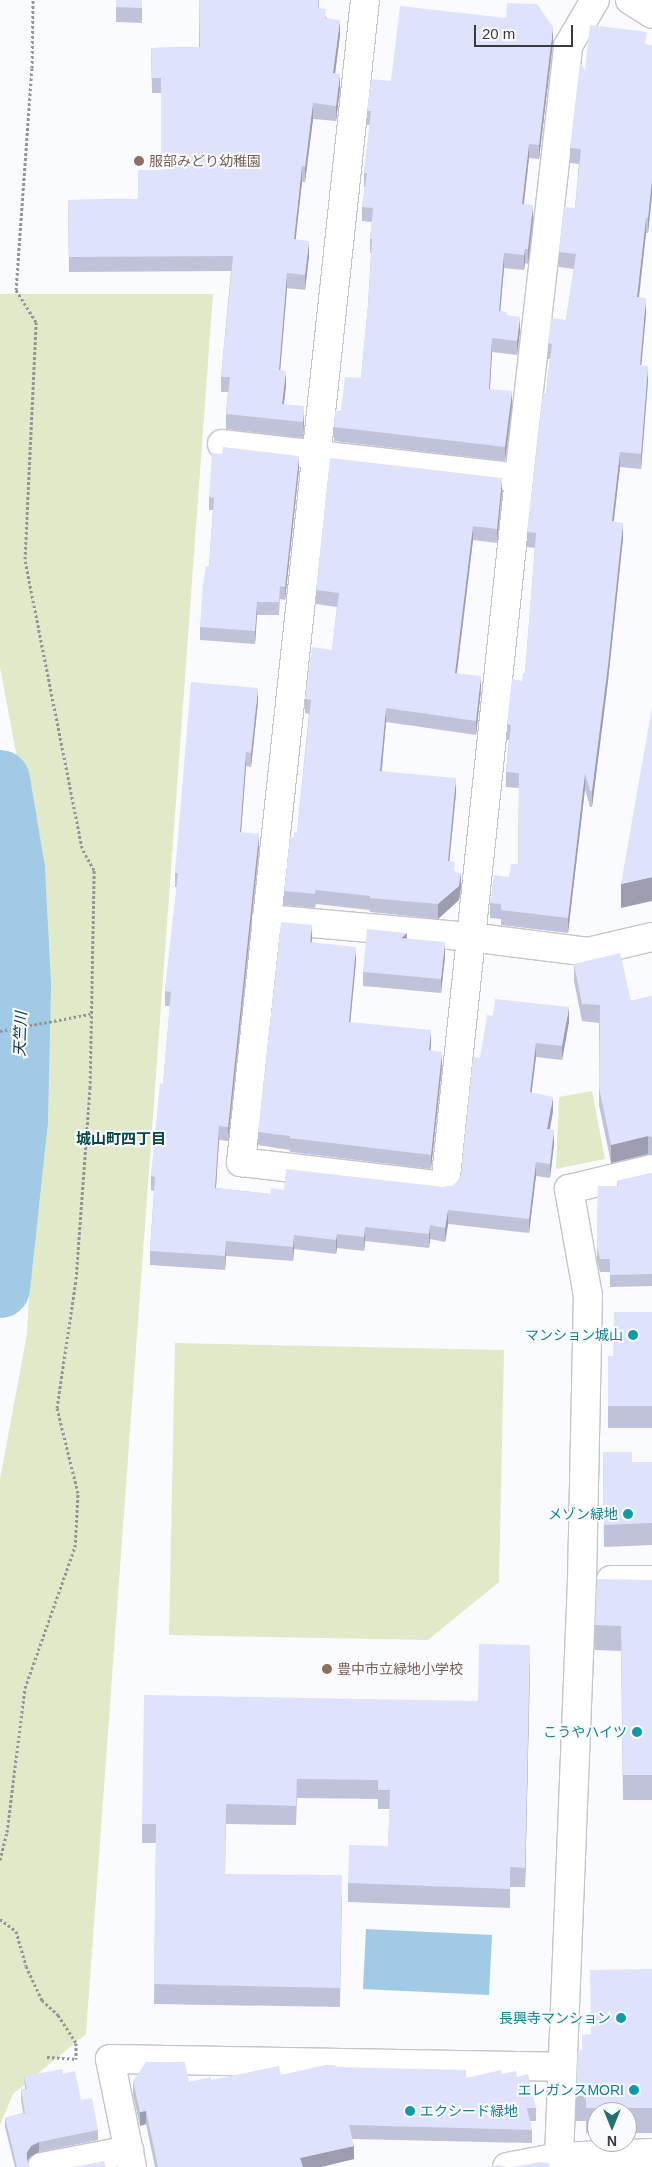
<!DOCTYPE html>
<html>
<head>
<meta charset="utf-8">
<style>
	body { margin:0 }
	#map { position:relative; width:652px; height:2167px; overflow:hidden; background:#fafbff; font-family:Arial,"Noto Sans JP",sans-serif }
	div>[style] { position:absolute }
	.green>* { inset:0; background:#e0eac9 }
	.water>* { inset:0; background:#a0cae5 }
	.river>* { height:60px; margin:-30px; padding:0 30px; transform-origin:30px; border-radius:30px; background:#a0cae5 }
	.path>* { height:3px; margin-top:-1.5px; transform-origin:0; background:repeating-linear-gradient(90deg,#949497 0 2.5px,transparent 0 5px) }
	.roads { filter:drop-shadow(1px 0 #c4c5c9) drop-shadow(-1px 0 #c4c5c9) drop-shadow(0 1px #c4c5c9) drop-shadow(0 -1px #c4c5c9) }
	.minor>* { height:28px; margin:-14px; padding:0 14px; transform-origin:14px; border-radius:14px; background:#fff }
	.tertiary>* { height:28px; margin:-14px; padding:0 14px; transform-origin:14px; border-radius:14px; background:#fff }
	.wall>* { inset:0; background:#c0c2d9 }
	.shaded-wall>* { inset:0; background:#9c9eb0 }
	.building>* { inset:0; background:#dfe2fc }
	.dots>* { width:14px; height:14px; translate:-50% -50%; box-sizing:border-box; border:2px solid #fafbff; border-radius:50% }
	span { translate:-50% -50%; white-space:nowrap; text-align:center; line-height:1.15; -webkit-text-stroke:4px #fafbff; paint-order:stroke }
	.education-label { font-size:14px; color:#785e54 }
	.left { translate:0 -50%; text-align:left }
	.culture-label { font-size:14px; color:#0d838f }
	.right { translate:-100% -50%; text-align:right }
	.water-label { font-size:15px; color:#0b2f42; font-style:italic }
	.neighbourhood-label { font-size:15px; color:#034647; font-weight:700 }
	.north { position:absolute; left:587px; top:2102px; width:50px; height:50px; box-sizing:border-box; background:#fafbff; border:1px solid #adaeb1; border-radius:50%; rotate:180deg; font-size:14px; font-weight:700; line-height:20px; text-align:center; color:#3a3a3c }
	.north::after { content:''; display:block; margin:auto; width:18px; height:22px; background:#257070; clip-path:polygon(50% 0,100% 100%,50% 72%,0 100%) }
	.scale { position:absolute; left:474px; top:25px; width:99px; height:22px; box-sizing:border-box; border:2px solid #3a3a3c; border-top:0; padding-left:6px; font-size:15px; line-height:18px; white-space:nowrap; color:#3a3a3c; -webkit-text-stroke:4px #fafbff; paint-order:stroke }
</style>
</head>
<body>
<div id="map">
	<div class="green">
		<div style="clip-path:polygon(0 294px,213px 294px,86px 2034px,13px 2094px,0 2125px,0 1479px,27px 1334px,44px 1013px,38px 871px,0 667px)"></div>
		<div style="clip-path:polygon(592px 1091px,605px 1159px,556px 1169px,559px 1097px)"></div>
		<div style="clip-path:polygon(175px 1343px,504px 1350px,499px 1582px,428px 1640px,169px 1635px)"></div>
	</div>
	<div class="water">
		<div style="clip-path:polygon(366px 1929px,492px 1935px,489px 1995px,363px 1989px)"></div>
	</div>
	<div class="river">
		<div style="left:0;top:780px;width:91px;rotate:80.5deg"></div>
		<div style="left:15px;top:870px;width:116px;rotate:87deg"></div>
		<div style="left:21px;top:986px;width:134px;rotate:91.3deg"></div>
		<div style="left:18px;top:1120px;width:169px;rotate:96.1deg"></div>
	</div>
	<div class="path">
		<div style="left:0;top:1031px;width:92px;rotate:-10.7deg"></div>
		<div style="left:0;top:1860px;width:29px;rotate:-76deg"></div>
		<div style="left:7px;top:1832px;width:145px;rotate:-82.9deg"></div>
		<div style="left:25px;top:1688px;width:150px;rotate:-70.5deg"></div>
		<div style="left:75px;top:1547px;width:54px;rotate:-86.8deg"></div>
		<div style="left:78px;top:1493px;width:88px;rotate:-103.9deg"></div>
		<div style="left:57px;top:1408px;width:130px;rotate:-81.6deg"></div>
		<div style="left:76px;top:1279px;width:192px;rotate:-85.8deg"></div>
		<div style="left:90px;top:1088px;width:218px;rotate:-88.9deg"></div>
		<div style="left:94px;top:870px;width:25px;rotate:-119deg"></div>
		<div style="left:82px;top:848px;width:295px;rotate:-101.2deg"></div>
		<div style="left:25px;top:559px;width:237px;rotate:-87.3deg"></div>
		<div style="left:36px;top:322px;width:38px;rotate:-122deg"></div>
		<div style="left:16px;top:290px;width:223px;rotate:-85.9deg"></div>
		<div style="left:32px;top:68px;width:68px;rotate:-89.2deg"></div>
		<div style="left:0;top:1919px;width:20px;rotate:37deg"></div>
		<div style="left:16px;top:1931px;width:36px;rotate:74deg"></div>
		<div style="left:26px;top:1966px;width:38px;rotate:65deg"></div>
		<div style="left:42px;top:2000px;width:22px;rotate:43deg"></div>
		<div style="left:58px;top:2015px;width:33px;rotate:57deg"></div>
		<div style="left:76px;top:2043px;width:16px;rotate:90deg"></div>
		<div style="left:47px;top:2057px;width:30px;rotate:4deg"></div>
	</div>
	<div class="roads">
		<div class="minor">
			<div style="left:365px;top:0;width:1169px;rotate:96.09deg"></div>
			<div style="left:241px;top:1162px;width:205px;rotate:6.7deg"></div>
			<div style="left:445px;top:1186px;width:712px;rotate:-84.03deg"></div>
			<div style="left:519px;top:478px;width:435px;rotate:-83.5deg"></div>
			<div style="left:568px;top:46px;width:53px;rotate:-59.6deg"></div>
			<div style="left:222px;top:444px;width:299px;rotate:6.5deg"></div>
			<div style="left:266px;top:919px;width:205px;rotate:5deg"></div>
			<div style="left:470px;top:937px;width:119px;rotate:7.2deg"></div>
			<div style="left:588px;top:952px;width:66px;rotate:-13.2deg"></div>
			<div style="left:611px;top:1580px;width:41px"></div>
			<div style="left:559px;top:2157px;width:577px;rotate:-87.72deg"></div>
			<div style="left:582px;top:1580px;width:284px;rotate:-88.8deg"></div>
			<div style="left:588px;top:1296px;width:109px;rotate:-100.1deg"></div>
			<div style="left:569px;top:1189px;width:85px;rotate:-13.5deg"></div>
			<div style="left:42px;top:2167px;width:89px;rotate:-11.1deg"></div>
			<div style="left:132px;top:2167px;width:110px;rotate:-101.5deg"></div>
			<div style="left:110px;top:2059px;width:451px;rotate:1deg"></div>
			<div style="left:507px;top:2167px;width:53px;rotate:-10.9deg"></div>
			<div style="left:559px;top:2157px;width:93px;rotate:-2.5deg"></div>
		</div>
		<div class="tertiary">
			<div style="left:630px;top:0;width:26px;rotate:32deg"></div>
		</div>
	</div>
	<div class="wall">
		<div style="clip-path:polygon(116px 0,142px 0,142px 23px,116px 22px)"></div>
		<div style="clip-path:polygon(199px 0,319px 0,319px 8px,340px 35px,335px 74px,340px 89px,336px 121px,313px 119px,305px 182px,302px 182px,295px 240px,309px 256px,305px 290px,287px 288px,280px 370px,286px 386px,284px 404px,304px 422px,303px 438px,226px 429px,226px 414px,228px 392px,221px 392px,221px 377px,231px 271px,69px 272px,68px 200px,138px 199px,161px 170px,161px 93px,152px 93px,151px 48px,199px 47px)"></div>
		<div style="clip-path:polygon(553px 42px,539px 159px,529px 158px,524px 204px,533px 219px,528px 264px,525px 263px,524px 270px,504px 268px,500px 311px,507px 315px,520px 331px,517px 355px,492px 352px,490px 389px,512px 405px,505px 461px,334px 441px,334px 427px,341px 411px,361px 378px,368px 306px,371px 253px,370px 253px,370px 239px,372px 222px,362px 221px,362px 207px,365px 187px,364px 187px,364px 173px,370px 125px,367px 125px,367px 111px,391px 81px)"></div>
		<div style="clip-path:polygon(647px 45px,652px 45px,652px 195px,648px 233px,646px 233px,639px 298px,646px 314px,641px 365px,648px 381px,641px 469px,620px 467px,613px 522px,623px 538px,608px 681px,592px 807px,590px 807px,585px 789px,568px 933px,501px 925px,501px 919px,490px 918px,490px 903px,518px 864px,519px 788px,506px 787px,506px 772px,509px 740px,507px 740px,507px 724px,525px 673px,535px 548px,527px 547px,527px 532px,546px 393px,550px 359px,548px 359px,548px 343px,566px 320px,574px 269px,559px 267px,559px 252px,575px 208px,579px 164px,570px 163px,570px 148px,585px 70px)"></div>
		<div style="clip-path:polygon(299px 469px,285px 600px,280px 599px,279px 615px,257px 615px,255px 644px,200px 640px,200px 627px,209px 566px,213px 510px,209px 510px,209px 497px)"></div>
		<div style="clip-path:polygon(502px 492px,497px 543px,473px 540px,457px 673px,481px 690px,476px 735px,386px 722px,382px 771px,456px 793px,449px 861px,455px 872px,461px 887px,459px 900px,438px 919px,370px 912px,370px 910px,316px 904px,315px 908px,284px 905px,284px 891px,294px 837px,297px 833px,309px 714px,305px 713px,305px 699px,332px 650px,337px 607px,316px 604px,316px 590px)"></div>
		<div style="clip-path:polygon(258px 702px,251px 767px,246px 766px,241px 832px,259px 848px,228px 1141px,219px 1140px,216px 1188px,270px 1194px,284px 1190px,443px 1187px,452px 1186px,458px 1181px,461px 1174px,480px 1058px,493px 1016px,569px 1022px,562px 1060px,536px 1057px,531px 1092px,553px 1111px,550px 1130px,554px 1144px,550px 1178px,536px 1176px,529px 1233px,448px 1224px,445px 1242px,430px 1239px,429px 1248px,365px 1241px,364px 1251px,337px 1248px,336px 1254px,294px 1249px,293px 1261px,226px 1256px,225px 1270px,150px 1265px,150px 1251px,154px 1191px,151px 1190px,151px 1176px,163px 1084px,170px 1006px,165px 1006px,165px 991px,177px 887px,175px 887px,175px 873px)"></div>
		<div style="clip-path:polygon(312px 939px,311px 942px,356px 961px,350px 1023px,431px 1044px,430px 1050px,442px 1066px,431px 1169px,290px 1152px,290px 1150px,258px 1145px,258px 1132px)"></div>
		<div style="clip-path:polygon(407px 939px,445px 957px,441px 993px,363px 986px,363px 972px)"></div>
		<div style="clip-path:polygon(574px 964px,631px 1001px,652px 996px,652px 1155px,648px 1154px,611px 1163px,599px 1105px,599px 1023px,582px 1021px,574px 981px)"></div>
		<div style="clip-path:polygon(652px 1173px,652px 1286px,610px 1287px,610px 1272px,600px 1272px,597px 1260px,598px 1186px,617px 1186px,617px 1181px)"></div>
		<div style="clip-path:polygon(652px 1312px,652px 1428px,608px 1428px,608px 1356px,613px 1356px)"></div>
		<div style="clip-path:polygon(603px 1452px,632px 1462px,652px 1462px,652px 1545px,604px 1547px)"></div>
		<div style="clip-path:polygon(652px 1580px,652px 1800px,623px 1800px,621px 1651px,595px 1650px,595px 1625px)"></div>
		<div style="clip-path:polygon(530px 1664px,525px 1887px,510px 1887px,510px 1908px,348px 1902px,348px 1883px,388px 1846px,390px 1809px,378px 1809px,378px 1799px,297px 1798px,296px 1825px,226px 1824px,225px 1874px,342px 1895px,340px 2007px,154px 2004px,156px 1843px,142px 1843px,142px 1824px,478px 1701px)"></div>
		<div style="clip-path:polygon(652px 1969px,652px 2133px,627px 2133px,627px 2112px,597px 2112px,597px 2133px,586px 2133px,586px 2121px,576px 2121px,576px 2096px,582px 2050px,591px 2034px)"></div>
		<div style="clip-path:polygon(336px 2067px,466px 2078px,502px 2074px,517px 2077px,536px 2108px,536px 2121px,530px 2121px,532px 2130px,532px 2143px,352px 2139px,354px 2159px,321px 2167px,155px 2167px,146px 2124px,140px 2126px,133px 2095px,133px 2081px,189px 2082px,281px 2075px)"></div>
		<div style="clip-path:polygon(63px 2074px,81px 2100px,98px 2130px,98px 2140px,39px 2152px,31px 2156px,27px 2161px,30px 2167px,15px 2167px,5px 2127px,5px 2118px,23px 2113px,21px 2100px,21px 2090px,25px 2089px,24px 2076px)"></div>
	</div>
	<div class="shaded-wall">
		<div style="clip-path:polygon(340px 20px,340px 35px,333px 89px,333px 73px)"></div>
		<div style="clip-path:polygon(553px 27px,553px 42px,539px 159px,539px 145px)"></div>
		<div style="clip-path:polygon(340px 74px,340px 89px,336px 121px,336px 106px)"></div>
		<div style="clip-path:polygon(313px 103px,313px 119px,305px 182px,305px 167px)"></div>
		<div style="clip-path:polygon(529px 144px,529px 158px,522px 218px,522px 204px)"></div>
		<div style="clip-path:polygon(302px 166px,302px 182px,294px 255px,294px 239px)"></div>
		<div style="clip-path:polygon(652px 180px,652px 195px,648px 233px,648px 218px)"></div>
		<div style="clip-path:polygon(533px 205px,533px 219px,528px 264px,528px 249px)"></div>
		<div style="clip-path:polygon(646px 218px,646px 233px,637px 313px,637px 297px)"></div>
		<div style="clip-path:polygon(309px 241px,309px 256px,305px 290px,305px 275px)"></div>
		<div style="clip-path:polygon(525px 249px,525px 263px,524px 270px,524px 255px)"></div>
		<div style="clip-path:polygon(504px 253px,504px 268px,499px 326px,499px 311px)"></div>
		<div style="clip-path:polygon(287px 273px,287px 288px,279px 385px,279px 370px)"></div>
		<div style="clip-path:polygon(646px 298px,646px 314px,640px 380px,640px 365px)"></div>
		<div style="clip-path:polygon(520px 317px,520px 331px,517px 355px,517px 341px)"></div>
		<div style="clip-path:polygon(492px 338px,492px 352px,489px 403px,489px 389px)"></div>
		<div style="clip-path:polygon(648px 366px,648px 381px,641px 469px,641px 454px)"></div>
		<div style="clip-path:polygon(286px 371px,286px 386px,282px 419px,282px 404px)"></div>
		<div style="clip-path:polygon(512px 391px,512px 405px,505px 461px,505px 447px)"></div>
		<div style="clip-path:polygon(304px 406px,304px 422px,303px 438px,303px 422px)"></div>
		<div style="clip-path:polygon(620px 452px,620px 467px,612px 537px,612px 521px)"></div>
		<div style="clip-path:polygon(299px 456px,299px 469px,285px 600px,285px 587px)"></div>
		<div style="clip-path:polygon(502px 478px,502px 492px,497px 543px,497px 529px)"></div>
		<div style="clip-path:polygon(623px 523px,623px 538px,608px 681px,592px 807px,592px 791px)"></div>
		<div style="clip-path:polygon(473px 526px,473px 540px,455px 687px,455px 673px)"></div>
		<div style="clip-path:polygon(257px 602px,257px 615px,255px 644px,255px 631px)"></div>
		<div style="clip-path:polygon(481px 676px,481px 690px,476px 735px,476px 721px)"></div>
		<div style="clip-path:polygon(258px 688px,258px 702px,251px 767px,251px 753px)"></div>
		<div style="clip-path:polygon(386px 708px,386px 722px,380px 785px,380px 771px)"></div>
		<div style="clip-path:polygon(246px 752px,246px 766px,240px 846px,240px 832px)"></div>
		<div style="clip-path:polygon(585px 773px,585px 789px,568px 933px,568px 918px)"></div>
		<div style="clip-path:polygon(456px 778px,456px 793px,448px 875px,448px 861px)"></div>
		<div style="clip-path:polygon(259px 834px,259px 848px,228px 1141px,228px 1127px)"></div>
		<div style="clip-path:polygon(461px 873px,461px 887px,459px 900px,438px 919px,438px 904px)"></div>
		<div style="clip-path:polygon(652px 877px,652px 901px,621px 908px,621px 884px)"></div>
		<div style="clip-path:polygon(312px 925px,312px 939px,310px 956px,310px 942px)"></div>
		<div style="clip-path:polygon(407px 933px,407px 947px,401px 938px)"></div>
		<div style="clip-path:polygon(445px 942px,445px 957px,441px 993px,441px 979px)"></div>
		<div style="clip-path:polygon(356px 947px,356px 961px,349px 1036px,349px 1022px)"></div>
		<div style="clip-path:polygon(569px 1007px,569px 1022px,562px 1060px,562px 1046px)"></div>
		<div style="clip-path:polygon(431px 1030px,431px 1044px,429px 1064px,429px 1050px)"></div>
		<div style="clip-path:polygon(536px 1043px,536px 1057px,530px 1106px,530px 1092px)"></div>
		<div style="clip-path:polygon(442px 1052px,442px 1066px,431px 1169px,431px 1155px)"></div>
		<div style="clip-path:polygon(553px 1097px,553px 1111px,547px 1143px,547px 1129px)"></div>
		<div style="clip-path:polygon(219px 1126px,219px 1140px,215px 1202px,215px 1188px)"></div>
		<div style="clip-path:polygon(554px 1130px,554px 1144px,550px 1178px,550px 1164px)"></div>
		<div style="clip-path:polygon(648px 1136px,648px 1154px,611px 1163px,611px 1145px)"></div>
		<div style="clip-path:polygon(536px 1162px,536px 1176px,529px 1233px,529px 1219px)"></div>
		<div style="clip-path:polygon(448px 1210px,448px 1224px,445px 1242px,445px 1228px)"></div>
		<div style="clip-path:polygon(430px 1225px,430px 1239px,429px 1248px,429px 1234px)"></div>
		<div style="clip-path:polygon(365px 1227px,365px 1241px,364px 1251px,364px 1237px)"></div>
		<div style="clip-path:polygon(337px 1234px,337px 1248px,336px 1254px,336px 1240px)"></div>
		<div style="clip-path:polygon(294px 1235px,294px 1249px,293px 1261px,293px 1247px)"></div>
		<div style="clip-path:polygon(226px 1241px,226px 1256px,225px 1270px,225px 1256px)"></div>
		<div style="clip-path:polygon(530px 1645px,530px 1664px,525px 1887px,525px 1868px)"></div>
		<div style="clip-path:polygon(146px 2111px,146px 2124px,140px 2126px,140px 2112px)"></div>
		<div style="clip-path:polygon(39px 2142px,39px 2152px,31px 2156px,27px 2161px,27px 2167px,27px 2152px,31px 2146px)"></div>
		<div style="clip-path:polygon(354px 2146px,354px 2159px,321px 2167px,300px 2167px,300px 2158px)"></div>
	</div>
	<div class="building">
		<div style="clip-path:polygon(116px 0,142px 0,142px 8px,116px 7px)"></div>
		<div style="clip-path:polygon(199px 0,318px 0,318px 8px,326px 9px,325px 18px,340px 20px,333px 73px,340px 74px,336px 106px,313px 103px,305px 167px,302px 166px,294px 239px,309px 241px,305px 275px,287px 273px,279px 370px,286px 371px,282px 404px,304px 406px,303px 422px,226px 414px,230px 377px,221px 377px,233px 256px,69px 257px,68px 200px,138px 199px,138px 170px,161px 170px,161px 78px,152px 78px,151px 48px,200px 47px)"></div>
		<div style="clip-path:polygon(507px 3px,537px 4px,553px 27px,539px 145px,529px 144px,522px 204px,533px 205px,528px 249px,525px 249px,524px 255px,504px 253px,499px 311px,507px 312px,506px 315px,520px 317px,517px 341px,492px 338px,489px 389px,512px 391px,505px 447px,334px 427px,335px 411px,341px 411px,345px 377px,361px 378px,368px 306px,372px 239px,370px 239px,373px 208px,362px 207px,367px 173px,364px 173px,371px 111px,367px 111px,371px 79px,391px 81px,400px 6px,506px 18px)"></div>
		<div style="clip-path:polygon(590px 25px,647px 32px,645px 44px,652px 45px,652px 180px,648px 218px,646px 218px,637px 297px,646px 298px,640px 365px,648px 366px,641px 454px,620px 452px,612px 521px,623px 523px,608px 666px,592px 791px,590px 791px,585px 773px,568px 918px,501px 910px,501px 904px,490px 903px,494px 875px,509px 877px,511px 864px,518px 864px,519px 773px,506px 772px,511px 725px,507px 724px,512px 679px,522px 681px,523px 673px,525px 673px,536px 533px,527px 532px,543px 393px,546px 393px,552px 344px,548px 343px,551px 318px,566px 320px,576px 254px,559px 252px,564px 207px,575px 208px,581px 149px,570px 148px,580px 63px,585px 70px)"></div>
		<div style="clip-path:polygon(223px 447px,299px 456px,285px 587px,280px 586px,279px 602px,257px 602px,255px 631px,200px 627px,203px 584px,206px 566px,209px 566px,214px 498px,209px 497px,212px 453px,222px 454px)"></div>
		<div style="clip-path:polygon(330px 458px,502px 478px,497px 529px,473px 526px,455px 673px,481px 676px,476px 721px,386px 708px,380px 771px,456px 778px,448px 861px,455px 862px,454px 872px,461px 873px,459px 886px,438px 904px,370px 898px,370px 896px,316px 890px,315px 894px,284px 891px,290px 837px,294px 837px,294px 832px,297px 833px,311px 700px,305px 699px,312px 647px,332px 650px,339px 593px,316px 590px)"></div>
		<div style="clip-path:polygon(191px 682px,258px 688px,251px 753px,246px 752px,240px 832px,259px 834px,228px 1127px,219px 1126px,215px 1188px,270px 1194px,271px 1188px,284px 1190px,286px 1169px,443px 1187px,452px 1186px,458px 1181px,461px 1174px,473px 1057px,480px 1058px,487px 1015px,493px 1016px,495px 999px,569px 1007px,562px 1046px,536px 1043px,530px 1092px,553px 1097px,547px 1129px,554px 1130px,550px 1164px,536px 1162px,529px 1219px,448px 1210px,445px 1228px,430px 1225px,429px 1234px,365px 1227px,364px 1237px,337px 1234px,336px 1240px,294px 1235px,293px 1247px,226px 1241px,225px 1256px,150px 1251px,155px 1177px,151px 1176px,160px 1083px,163px 1084px,171px 992px,165px 991px,178px 873px,175px 873px)"></div>
		<div style="clip-path:polygon(652px 707px,652px 877px,621px 884px)"></div>
		<div style="clip-path:polygon(281px 922px,312px 925px,310px 942px,356px 947px,349px 1022px,431px 1030px,429px 1050px,442px 1052px,431px 1155px,290px 1138px,290px 1136px,258px 1132px)"></div>
		<div style="clip-path:polygon(367px 929px,407px 933px,401px 938px,445px 942px,441px 979px,363px 972px)"></div>
		<div style="clip-path:polygon(620px 953px,631px 1001px,652px 996px,652px 1137px,648px 1136px,611px 1145px,599px 1087px,600px 1005px,582px 1004px,574px 964px)"></div>
		<div style="clip-path:polygon(652px 1173px,652px 1274px,610px 1275px,610px 1259px,600px 1259px,597px 1247px,598px 1186px,618px 1186px,617px 1181px)"></div>
		<div style="clip-path:polygon(614px 1312px,652px 1312px,652px 1406px,608px 1406px,608px 1356px,613px 1356px)"></div>
		<div style="clip-path:polygon(603px 1452px,632px 1452px,632px 1462px,652px 1462px,652px 1523px,604px 1525px)"></div>
		<div style="clip-path:polygon(597px 1579px,652px 1580px,652px 1775px,623px 1775px,621px 1626px,595px 1625px)"></div>
		<div style="clip-path:polygon(479px 1644px,530px 1645px,525px 1868px,510px 1867px,510px 1889px,348px 1883px,349px 1845px,388px 1846px,390px 1790px,378px 1790px,378px 1780px,297px 1779px,296px 1806px,226px 1804px,225px 1874px,342px 1875px,340px 1988px,154px 1984px,156px 1824px,142px 1824px,144px 1695px,478px 1701px)"></div>
		<div style="clip-path:polygon(652px 1969px,652px 2108px,586px 2108px,586px 2096px,576px 2096px,578px 2050px,582px 2050px,582px 2035px,591px 2034px,590px 1970px)"></div>
		<div style="clip-path:polygon(146px 2062px,185px 2062px,189px 2082px,211px 2077px,211px 2080px,279px 2066px,281px 2075px,325px 2065px,335px 2065px,336px 2067px,466px 2070px,466px 2078px,501px 2070px,502px 2074px,516px 2071px,517px 2077px,528px 2074px,536px 2108px,527px 2108px,532px 2130px,349px 2125px,354px 2146px,300px 2158px,303px 2167px,158px 2167px,146px 2111px,140px 2112px,133px 2081px)"></div>
		<div style="clip-path:polygon(62px 2069px,63px 2074px,75px 2071px,81px 2100px,92px 2098px,98px 2130px,39px 2142px,31px 2146px,27px 2152px,27px 2161px,30px 2167px,17px 2167px,5px 2118px,25px 2113px,21px 2090px,27px 2089px,24px 2076px)"></div>
		<div style="clip-path:polygon(104px 2161px,106px 2167px,73px 2167px)"></div>
		<div style="clip-path:polygon(540px 2162px,549px 2163px,550px 2167px,513px 2167px)"></div>
		<div style="clip-path:polygon(498px 2165px,507px 2167px,487px 2167px)"></div>
	</div>
	<div class="dots">
		<div style="left:139px;top:161px;background:#8d6e63"></div>
		<div style="left:633px;top:1335px;background:#0f9aa8"></div>
		<div style="left:628px;top:1514px;background:#0f9aa8"></div>
		<div style="left:327px;top:1669px;background:#8d6e63"></div>
		<div style="left:637px;top:1732px;background:#0f9aa8"></div>
		<div style="left:621px;top:2018px;background:#0f9aa8"></div>
		<div style="left:634px;top:2090px;background:#0f9aa8"></div>
		<div style="left:410px;top:2111px;background:#0f9aa8"></div>
	</div>
	<div class="education-label">
		<span class="left" style="left:149px;top:161px">服部みどり幼稚園</span>
		<span class="left" style="left:337px;top:1669px">豊中市立緑地小学校</span>
	</div>
	<div class="culture-label">
		<span class="right" style="left:623px;top:1335px">マンション城山</span>
		<span class="right" style="left:618px;top:1514px">メゾン緑地</span>
		<span class="right" style="left:627px;top:1732px">こうやハイツ</span>
		<span class="right" style="left:611px;top:2018px">長興寺マンション</span>
		<span class="right" style="left:624px;top:2090px">エレガンスMORI</span>
		<span class="left" style="left:420px;top:2111px">エクシード緑地</span>
	</div>
	<div class="water-label">
		<span style="left:20px;top:1034px;rotate:-88deg">天竺川</span>
	</div>
	<div class="neighbourhood-label">
		<span style="left:121px;top:1139px">城山町四丁目</span>
	</div>
	<div class="north">N</div>
	<div class="scale">20 m</div>
</div>
</body>
</html>
